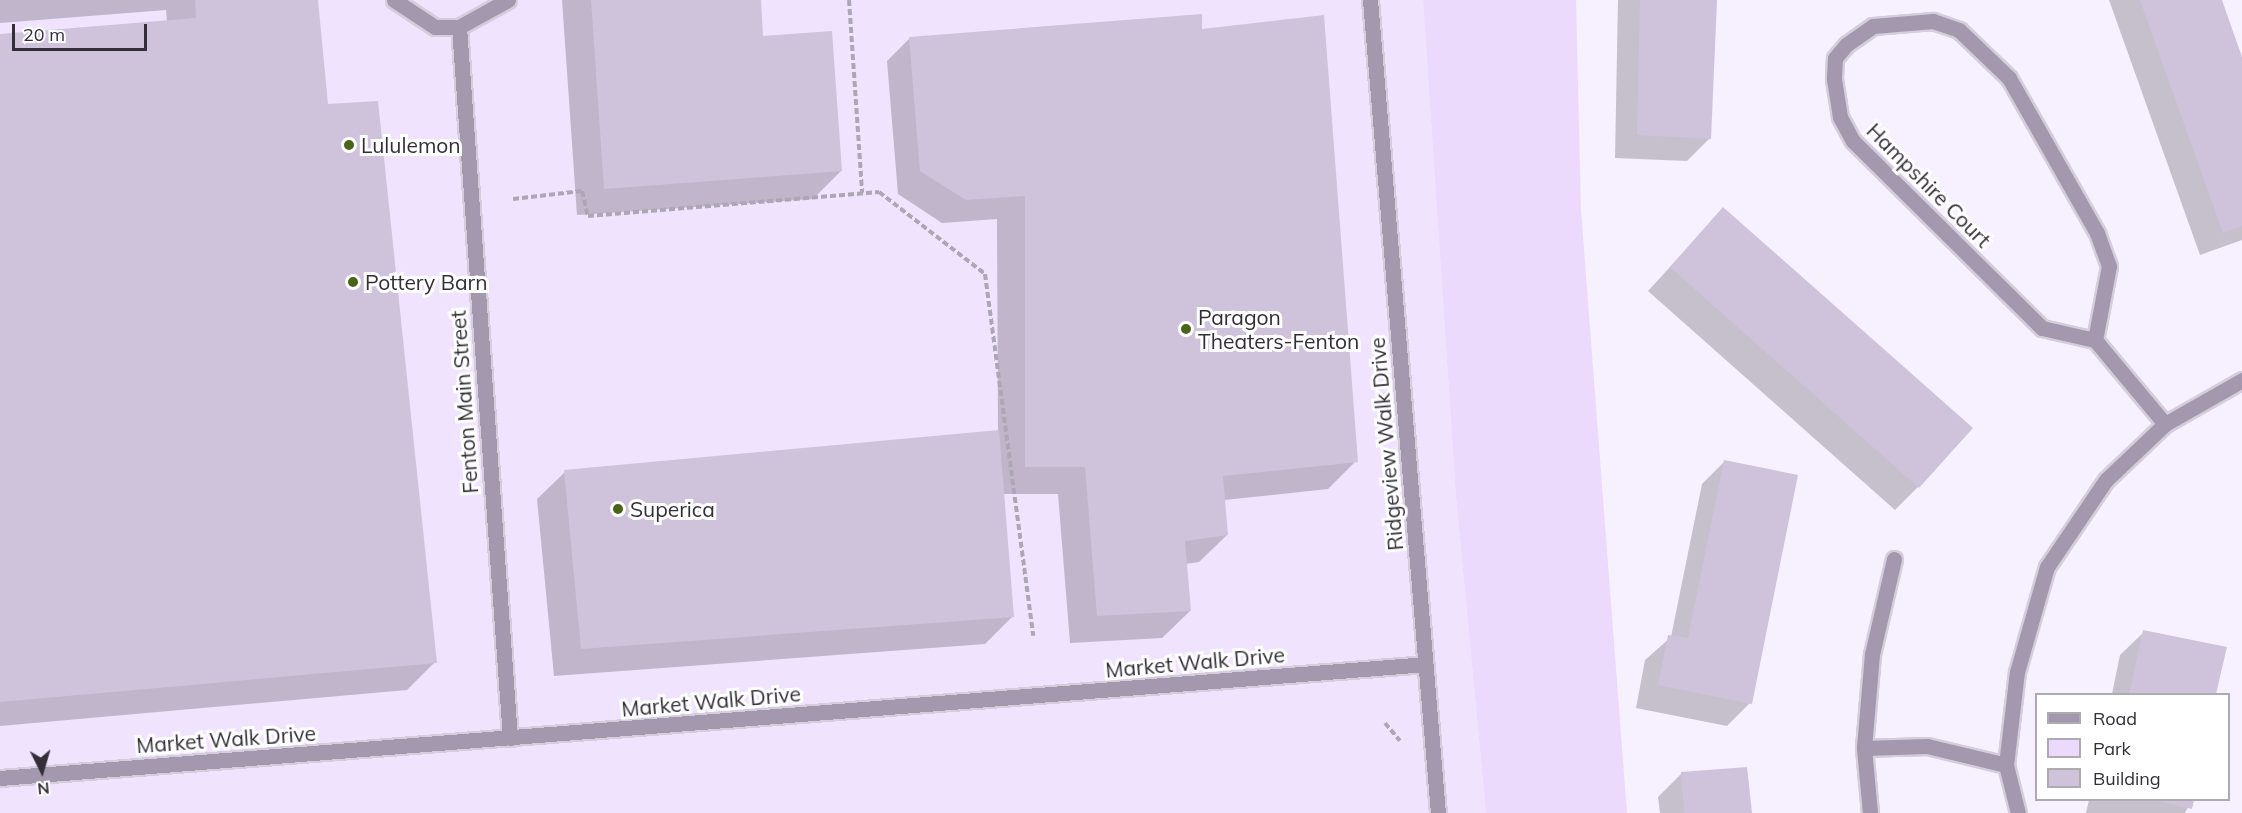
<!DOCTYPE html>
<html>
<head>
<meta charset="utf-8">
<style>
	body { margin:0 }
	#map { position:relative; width:2242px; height:813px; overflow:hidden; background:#f7f0ff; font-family:Mulish,sans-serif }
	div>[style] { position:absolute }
	.built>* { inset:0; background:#f0e3fd }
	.green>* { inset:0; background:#ecdafd }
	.shadow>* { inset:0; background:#0003 }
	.building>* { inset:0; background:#cfc3db }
	.path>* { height:4px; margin-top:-2px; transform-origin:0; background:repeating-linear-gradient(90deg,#ada6b4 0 6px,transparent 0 9px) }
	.roads { filter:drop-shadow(2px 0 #d4cddb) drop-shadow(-2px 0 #d4cddb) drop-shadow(0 2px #d4cddb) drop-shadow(0 -2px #d4cddb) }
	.street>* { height:15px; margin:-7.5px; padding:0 7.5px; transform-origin:7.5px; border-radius:7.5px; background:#a398ad }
	.dots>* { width:16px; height:16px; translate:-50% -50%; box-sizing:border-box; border:3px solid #fff; border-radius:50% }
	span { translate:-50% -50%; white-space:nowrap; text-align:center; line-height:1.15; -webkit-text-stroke:6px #fff; paint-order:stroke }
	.poi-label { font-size:21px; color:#332e38 }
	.left { translate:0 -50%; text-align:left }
	.street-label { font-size:21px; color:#332e38 }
	.legend { position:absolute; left:2035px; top:693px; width:195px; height:108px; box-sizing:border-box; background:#fff; border:2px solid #adabaf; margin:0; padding:8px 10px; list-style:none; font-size:18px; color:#332e38 }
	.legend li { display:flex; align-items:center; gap:12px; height:30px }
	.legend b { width:30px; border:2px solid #adabaf }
	.north { position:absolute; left:12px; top:741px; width:60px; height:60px; -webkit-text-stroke:4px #fff; paint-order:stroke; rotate:175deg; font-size:16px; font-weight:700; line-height:24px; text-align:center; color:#332e38 }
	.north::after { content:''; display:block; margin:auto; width:21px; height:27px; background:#332e38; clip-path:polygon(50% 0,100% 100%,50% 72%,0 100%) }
	.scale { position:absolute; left:12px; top:24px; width:135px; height:27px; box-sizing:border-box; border:3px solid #332e38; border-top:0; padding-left:8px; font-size:18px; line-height:21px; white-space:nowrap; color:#332e38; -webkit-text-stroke:4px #fff; paint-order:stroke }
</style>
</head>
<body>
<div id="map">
	<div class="built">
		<div style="clip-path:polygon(0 0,1423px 0,1456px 497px,1486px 813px,0 813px)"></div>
	</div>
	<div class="green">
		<div style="clip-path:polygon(1423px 0,1576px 0,1581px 210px,1627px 813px,1486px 813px,1456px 497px)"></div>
	</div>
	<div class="shadow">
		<div style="clip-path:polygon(0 0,316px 0,326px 106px,435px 662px,407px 690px,0 726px,0 36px,167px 22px,166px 10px,0 23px)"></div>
		<div style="clip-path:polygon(562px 0,759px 0,762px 37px,841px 171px,813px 199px,577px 215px)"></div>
		<div style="clip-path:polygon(1618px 0,1716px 0,1710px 138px,1687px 161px,1615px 158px)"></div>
		<div style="clip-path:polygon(2109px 0,2220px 0,2242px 61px,2242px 240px,2200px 255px)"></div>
		<div style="clip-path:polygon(1200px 31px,1356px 461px,1328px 489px,1224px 500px,1227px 535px,1199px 562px,1185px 564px,1190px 611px,1162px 638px,1070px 643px,1058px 494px,1003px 494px,1013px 616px,985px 644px,554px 676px,537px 499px,565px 472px,998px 432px,997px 219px,942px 223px,898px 194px,887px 61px,910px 38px)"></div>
		<div style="clip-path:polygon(1723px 209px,1918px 487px,1895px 510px,1648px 291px)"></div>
		<div style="clip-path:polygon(1725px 461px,1750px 703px,1727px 726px,1636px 708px,1645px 660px,1671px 637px,1702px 484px)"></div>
		<div style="clip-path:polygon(2144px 632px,2225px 649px,2215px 694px,2112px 694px,2120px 655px)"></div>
		<div style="clip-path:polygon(1681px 774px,1750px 813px,1660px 813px,1658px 797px)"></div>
		<div style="clip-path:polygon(2089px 800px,2192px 800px,2185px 813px,2086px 813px)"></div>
	</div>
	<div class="building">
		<div style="clip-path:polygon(195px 0,318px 0,328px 104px,378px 101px,437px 663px,0 702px,0 34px,196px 18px)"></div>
		<div style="clip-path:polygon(591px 0,761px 0,763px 36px,832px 31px,842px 171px,604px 189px)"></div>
		<div style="clip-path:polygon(1640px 0,1717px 0,1711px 139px,1637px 135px)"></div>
		<div style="clip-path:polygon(2140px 0,2222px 0,2242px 57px,2242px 226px,2223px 233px)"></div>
		<div style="clip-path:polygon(1202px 14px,1202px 29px,1324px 15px,1358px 462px,1223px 476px,1228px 535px,1185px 541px,1191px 611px,1097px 616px,1085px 467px,1025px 467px,1025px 196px,966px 200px,920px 171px,909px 37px)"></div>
		<div style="clip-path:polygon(1723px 207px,1973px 428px,1919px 488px,1670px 267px)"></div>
		<div style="clip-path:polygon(999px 430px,1014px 617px,581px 649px,564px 470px)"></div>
		<div style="clip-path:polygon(1724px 460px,1798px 475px,1752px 704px,1658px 685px,1668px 635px,1688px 638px)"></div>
		<div style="clip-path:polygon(2143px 630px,2227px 647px,2216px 694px,2129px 694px)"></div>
		<div style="clip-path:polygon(1747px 767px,1752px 813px,1684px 813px,1681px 772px)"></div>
		<div style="clip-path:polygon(2154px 800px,2194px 800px,2192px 809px)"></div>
	</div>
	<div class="path">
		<div style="left:849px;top:0;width:193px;rotate:86.1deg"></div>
		<div style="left:513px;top:199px;width:69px;rotate:-6.6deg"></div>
		<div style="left:582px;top:191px;width:26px;rotate:77deg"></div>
		<div style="left:588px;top:216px;width:292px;rotate:-4.7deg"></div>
		<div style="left:879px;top:192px;width:134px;rotate:37.7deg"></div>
		<div style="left:985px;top:274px;width:365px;rotate:82.4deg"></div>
		<div style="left:1385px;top:723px;width:23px;rotate:50deg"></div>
	</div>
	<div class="roads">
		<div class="street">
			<div style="left:394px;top:0;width:49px;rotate:33.4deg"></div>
			<div style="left:435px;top:27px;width:24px"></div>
			<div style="left:459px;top:27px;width:56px;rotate:-28.9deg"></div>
			<div style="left:1370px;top:0;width:816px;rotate:85.22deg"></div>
			<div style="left:459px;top:27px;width:713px;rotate:85.9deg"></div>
			<div style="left:2095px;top:340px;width:75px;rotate:-79.3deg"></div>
			<div style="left:2109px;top:266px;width:35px;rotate:-110deg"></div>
			<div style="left:2097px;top:233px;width:178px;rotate:-119.6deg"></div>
			<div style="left:2009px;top:78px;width:69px;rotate:-136.2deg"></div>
			<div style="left:1959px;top:30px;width:28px;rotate:-161deg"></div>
			<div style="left:1933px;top:21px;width:60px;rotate:175.2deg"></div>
			<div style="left:1873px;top:26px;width:33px;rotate:145deg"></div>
			<div style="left:1846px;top:45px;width:17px;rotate:130deg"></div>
			<div style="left:1835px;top:58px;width:21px;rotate:93deg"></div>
			<div style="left:1834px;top:79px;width:38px;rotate:81deg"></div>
			<div style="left:1840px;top:117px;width:27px;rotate:62deg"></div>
			<div style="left:1853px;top:141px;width:266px;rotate:44.7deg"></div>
			<div style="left:2042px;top:328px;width:54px;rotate:12.8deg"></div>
			<div style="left:2095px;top:340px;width:109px;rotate:50.2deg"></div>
			<div style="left:1894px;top:559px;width:98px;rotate:103deg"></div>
			<div style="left:1872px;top:654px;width:94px;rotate:94.9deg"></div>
			<div style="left:1864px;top:748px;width:63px;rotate:-1.8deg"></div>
			<div style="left:1927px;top:746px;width:81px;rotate:13.5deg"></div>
			<div style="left:1864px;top:748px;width:65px;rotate:84.7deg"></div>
			<div style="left:0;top:778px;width:1430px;rotate:-4.57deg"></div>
			<div style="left:2018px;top:813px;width:49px;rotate:-104deg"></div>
			<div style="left:2006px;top:765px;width:94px;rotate:-83.3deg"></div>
			<div style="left:2017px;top:672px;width:109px;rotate:-74.1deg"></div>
			<div style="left:2047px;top:567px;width:105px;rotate:-55.9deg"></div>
			<div style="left:2106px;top:480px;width:81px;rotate:-43.5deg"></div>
			<div style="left:2165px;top:424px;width:89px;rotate:-29.7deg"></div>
		</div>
	</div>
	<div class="dots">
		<div style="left:349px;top:145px;background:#486416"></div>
		<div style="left:353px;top:282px;background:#486416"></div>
		<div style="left:1186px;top:329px;background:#486416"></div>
		<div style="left:618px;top:509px;background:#486416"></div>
	</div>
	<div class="poi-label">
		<span class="left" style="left:361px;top:145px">Lululemon</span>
		<span class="left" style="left:365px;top:282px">Pottery Barn</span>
		<span class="left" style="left:1198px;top:329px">Paragon<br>Theaters-Fenton</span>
		<span class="left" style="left:630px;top:509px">Superica</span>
	</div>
	<div class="street-label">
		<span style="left:1929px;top:185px;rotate:45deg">Hampshire Court</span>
		<span style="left:464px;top:402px;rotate:-94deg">Fenton Main Street</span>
		<span style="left:1386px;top:444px;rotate:-95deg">Ridgeview Walk Drive</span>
		<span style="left:1195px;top:662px;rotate:-5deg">Market Walk Drive</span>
		<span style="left:711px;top:701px;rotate:-5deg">Market Walk Drive</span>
		<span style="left:226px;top:739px;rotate:-4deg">Market Walk Drive</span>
	</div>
	<ul class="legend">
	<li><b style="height:8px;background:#a398ad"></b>Road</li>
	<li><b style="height:16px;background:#ecdafd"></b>Park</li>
	<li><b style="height:16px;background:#cfc3db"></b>Building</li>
	</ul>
	<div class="north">N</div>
	<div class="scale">20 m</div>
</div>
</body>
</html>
